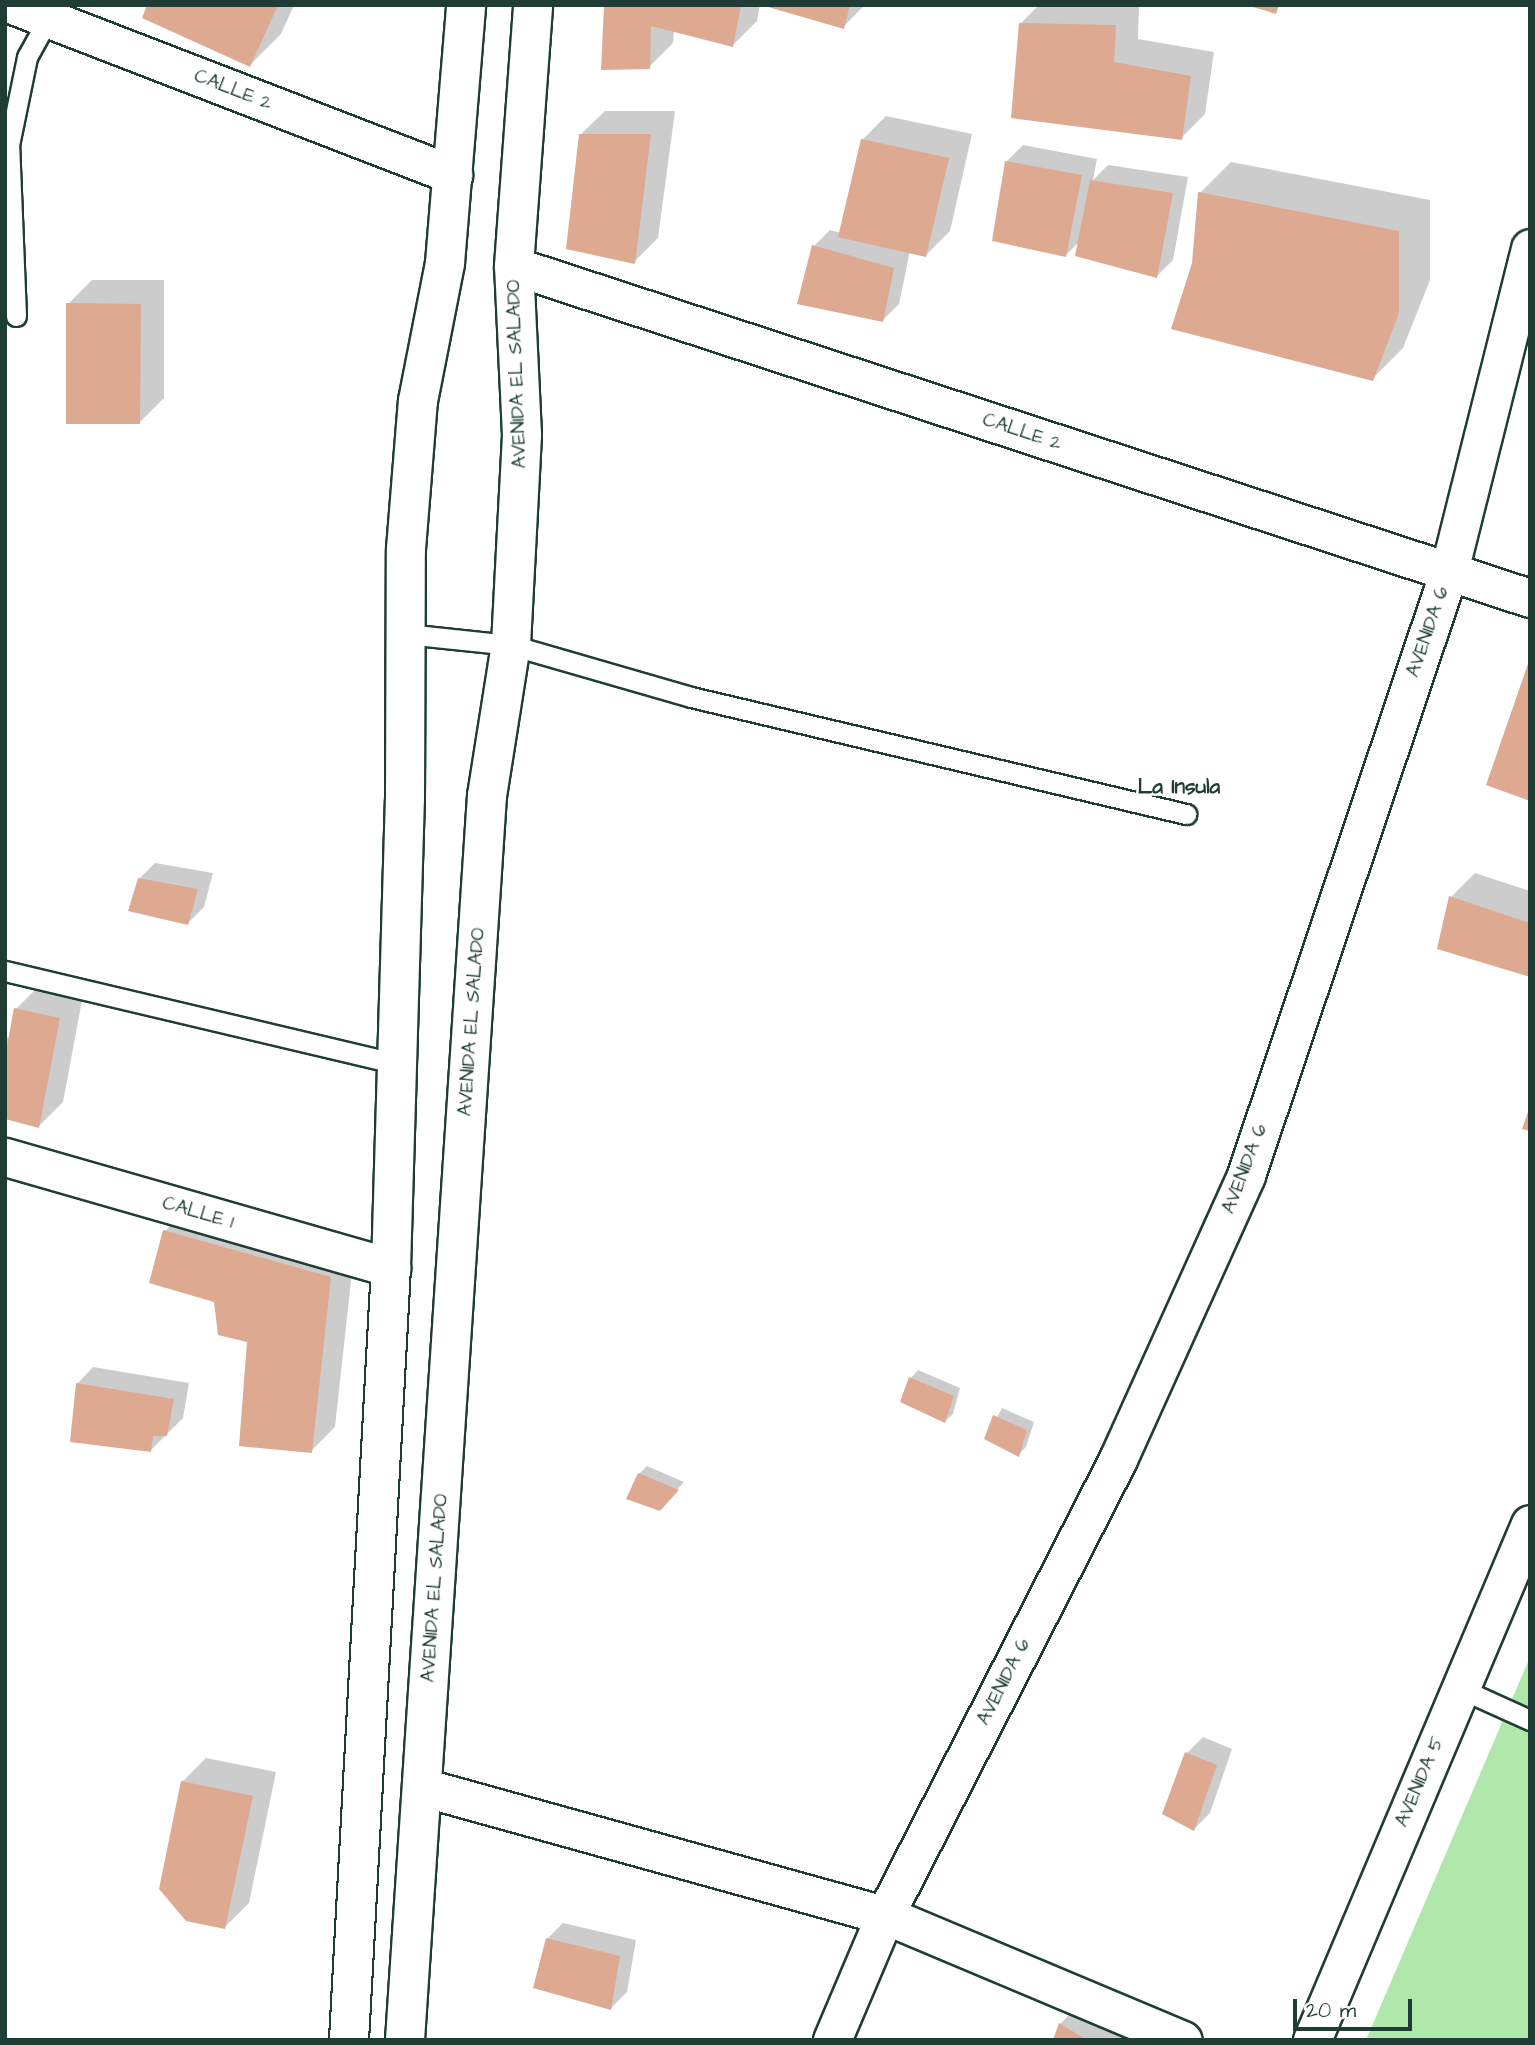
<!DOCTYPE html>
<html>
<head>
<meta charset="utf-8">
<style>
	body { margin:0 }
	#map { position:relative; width:1535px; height:2045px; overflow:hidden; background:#fff; font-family:"Architects Daughter",sans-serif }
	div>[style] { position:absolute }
	.green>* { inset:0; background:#b0e8ab }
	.shadow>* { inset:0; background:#0003 }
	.building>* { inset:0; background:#dda991 }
	.roads { filter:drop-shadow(2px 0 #1f3d34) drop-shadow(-2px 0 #1f3d34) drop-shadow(0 2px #1f3d34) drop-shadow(0 -2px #1f3d34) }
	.lane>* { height:19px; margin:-9.5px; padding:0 9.5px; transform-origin:9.5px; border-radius:9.5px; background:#fff }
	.street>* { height:37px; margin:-18.5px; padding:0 18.5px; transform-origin:18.5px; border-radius:18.5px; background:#fff }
	.primary>* { height:38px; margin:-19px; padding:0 19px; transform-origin:19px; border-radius:19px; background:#fff }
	span { translate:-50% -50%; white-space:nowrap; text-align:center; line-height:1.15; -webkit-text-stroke:5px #fff; paint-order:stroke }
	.street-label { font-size:19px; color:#1f3d34 }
	.neighbourhood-label { font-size:21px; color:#1f3d34; font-weight:700 }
	.frame { position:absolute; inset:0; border:7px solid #1f3d34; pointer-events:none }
	.scale { position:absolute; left:1293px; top:1999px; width:119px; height:32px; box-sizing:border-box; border:4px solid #1f3d34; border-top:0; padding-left:9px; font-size:21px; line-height:24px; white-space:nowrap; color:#1f3d34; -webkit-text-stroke:5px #fff; paint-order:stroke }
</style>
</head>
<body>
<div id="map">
	<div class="green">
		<div style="clip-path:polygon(1530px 1657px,1530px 2040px,1366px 2040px)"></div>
	</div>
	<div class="shadow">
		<div style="clip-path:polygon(149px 5px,294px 5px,281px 34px,250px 65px)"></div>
		<div style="clip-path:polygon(605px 5px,760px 5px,757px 21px,733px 45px,674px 30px,673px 43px,649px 67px)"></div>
		<div style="clip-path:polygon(764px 5px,865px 5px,843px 27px)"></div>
		<div style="clip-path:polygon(1039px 5px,1139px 5px,1138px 39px,1214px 52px,1205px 114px,1181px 138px,1020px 24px)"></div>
		<div style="clip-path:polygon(605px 111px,675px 111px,658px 238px,634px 262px,580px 135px)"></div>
		<div style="clip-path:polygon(886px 116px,972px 134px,950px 231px,926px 255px,910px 251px,899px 304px,883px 320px,814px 246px,830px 230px,841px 233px,862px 140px)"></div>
		<div style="clip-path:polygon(1023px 145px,1097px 159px,1093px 180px,1108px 165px,1188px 177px,1173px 260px,1157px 276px,1080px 241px,1066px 255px,994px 239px,1007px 161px)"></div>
		<div style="clip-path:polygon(1231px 162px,1430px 200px,1430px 280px,1403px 348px,1372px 379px,1194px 263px,1200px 193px)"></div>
		<div style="clip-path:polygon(92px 280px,164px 280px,164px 398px,140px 422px,68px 304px)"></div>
		<div style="clip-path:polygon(155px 863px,213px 873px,204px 907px,188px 923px,139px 879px)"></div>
		<div style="clip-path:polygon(1475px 873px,1530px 891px,1530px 976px,1451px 897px)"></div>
		<div style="clip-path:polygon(40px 985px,83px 995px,63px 1102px,39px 1126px,5px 1117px,5px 1037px,10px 1038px,16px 1009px)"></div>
		<div style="clip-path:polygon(189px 1207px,354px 1254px,335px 1427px,311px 1451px,248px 1341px,165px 1231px)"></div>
		<div style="clip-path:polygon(93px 1367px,189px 1383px,183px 1418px,151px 1450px,77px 1384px)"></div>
		<div style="clip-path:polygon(918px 1370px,960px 1388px,953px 1414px,945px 1421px,911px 1378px)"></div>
		<div style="clip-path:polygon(1002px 1408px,1034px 1422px,1026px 1447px,1018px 1455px,986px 1438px)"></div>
		<div style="clip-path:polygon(647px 1466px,684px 1482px,667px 1501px,639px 1474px)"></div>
		<div style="clip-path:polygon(1203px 1737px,1232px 1749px,1210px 1813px,1194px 1829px,1187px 1753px)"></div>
		<div style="clip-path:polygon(206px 1758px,276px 1772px,249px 1903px,225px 1927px,182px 1782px)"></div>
		<div style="clip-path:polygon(563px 1923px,636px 1940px,627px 1992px,611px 2008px,547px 1939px)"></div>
		<div style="clip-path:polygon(1076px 2008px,1136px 2032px,1133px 2040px,1055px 2040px,1060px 2024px)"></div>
	</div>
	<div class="building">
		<div style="clip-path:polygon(147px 5px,278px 5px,250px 67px,142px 18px)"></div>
		<div style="clip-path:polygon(604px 5px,741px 5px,733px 47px,651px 26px,650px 69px,601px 70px)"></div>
		<div style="clip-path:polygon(761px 5px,850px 5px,844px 29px)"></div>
		<div style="clip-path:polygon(1246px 5px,1279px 5px,1276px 14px)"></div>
		<div style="clip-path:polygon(1019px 23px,1116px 25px,1114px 62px,1191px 76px,1182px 140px,1011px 118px)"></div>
		<div style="clip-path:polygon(579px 134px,651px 134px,635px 264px,566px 249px)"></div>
		<div style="clip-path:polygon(861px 139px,949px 158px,926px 257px,838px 237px)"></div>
		<div style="clip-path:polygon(1005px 161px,1082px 175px,1066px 257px,992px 241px)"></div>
		<div style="clip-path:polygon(1090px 180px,1173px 193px,1157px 278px,1075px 256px)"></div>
		<div style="clip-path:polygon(1198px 192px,1399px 231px,1399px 313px,1373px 381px,1171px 329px,1192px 263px)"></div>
		<div style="clip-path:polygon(812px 245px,894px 268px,883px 322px,797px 304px)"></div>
		<div style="clip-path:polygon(66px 303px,141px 304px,140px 424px,66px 424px)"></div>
		<div style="clip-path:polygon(1530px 658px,1530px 801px,1486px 785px)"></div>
		<div style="clip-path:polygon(138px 878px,198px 889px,188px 925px,128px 911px)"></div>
		<div style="clip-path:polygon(1449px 896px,1530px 923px,1530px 977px,1437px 949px)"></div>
		<div style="clip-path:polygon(14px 1008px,60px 1018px,39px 1128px,5px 1119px,5px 1057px)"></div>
		<div style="clip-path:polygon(1529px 1109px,1530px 1109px,1530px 1131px,1522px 1129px)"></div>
		<div style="clip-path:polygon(163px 1230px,331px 1277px,312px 1453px,239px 1446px,247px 1342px,218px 1335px,214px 1302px,149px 1283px)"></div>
		<div style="clip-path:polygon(909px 1377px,954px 1396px,945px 1423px,900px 1402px)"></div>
		<div style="clip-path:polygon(76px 1383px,174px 1399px,167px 1436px,153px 1436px,151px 1452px,70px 1442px)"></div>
		<div style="clip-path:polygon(993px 1415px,1027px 1430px,1019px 1457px,984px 1439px)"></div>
		<div style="clip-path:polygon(638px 1473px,679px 1490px,660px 1511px,626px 1499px)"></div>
		<div style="clip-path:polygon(1185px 1752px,1217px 1765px,1194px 1831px,1162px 1814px)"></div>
		<div style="clip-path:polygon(181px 1781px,253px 1796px,225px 1929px,186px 1921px,159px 1889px)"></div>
		<div style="clip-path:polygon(546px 1938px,620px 1956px,611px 2010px,533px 1988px)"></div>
		<div style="clip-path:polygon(1059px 2023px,1087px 2040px,1053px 2040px)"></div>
	</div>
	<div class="roads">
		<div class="lane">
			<div style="left:16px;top:316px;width:171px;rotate:-92.3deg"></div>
			<div style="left:9px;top:145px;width:90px;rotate:-78.4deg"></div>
			<div style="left:27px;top:57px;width:43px;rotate:-61.1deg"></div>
			<div style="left:406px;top:634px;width:106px;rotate:6deg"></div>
			<div style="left:511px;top:645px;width:187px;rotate:16.1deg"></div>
			<div style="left:691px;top:697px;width:509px;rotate:13.3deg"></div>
			<div style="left:5px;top:971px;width:403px;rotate:13.3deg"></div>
			<div style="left:1459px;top:1688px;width:78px;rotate:24.3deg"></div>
		</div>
		<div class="street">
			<div style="left:13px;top:5px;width:472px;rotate:21.1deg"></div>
			<div style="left:514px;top:266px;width:1069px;rotate:18.1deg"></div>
			<div style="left:5px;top:1157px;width:402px;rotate:16deg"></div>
			<div style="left:422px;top:1787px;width:480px;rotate:15.5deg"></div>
			<div style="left:885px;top:1915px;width:323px;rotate:22.8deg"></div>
			<div style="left:832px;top:2040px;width:136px;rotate:-67deg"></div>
			<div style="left:885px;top:1915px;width:512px;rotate:-62.93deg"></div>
			<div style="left:1118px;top:1459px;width:312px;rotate:-65.7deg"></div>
			<div style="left:1246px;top:1175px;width:637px;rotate:-71.42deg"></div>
			<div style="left:1449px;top:571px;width:333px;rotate:-75.9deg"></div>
			<div style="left:1312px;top:2040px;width:560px;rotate:-67.1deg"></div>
		</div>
		<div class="primary">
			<div style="left:349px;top:2040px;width:773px;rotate:-86.89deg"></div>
			<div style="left:391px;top:1268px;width:469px;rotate:-88.3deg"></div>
			<div style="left:405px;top:799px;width:250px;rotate:-89.8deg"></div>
			<div style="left:406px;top:549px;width:148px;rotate:-85.4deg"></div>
			<div style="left:418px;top:401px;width:141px;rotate:-78.9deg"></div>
			<div style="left:445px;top:263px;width:259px;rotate:-85.3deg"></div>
			<div style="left:405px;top:2040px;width:1247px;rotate:-86.23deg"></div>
			<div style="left:487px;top:796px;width:153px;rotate:-81deg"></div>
			<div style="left:511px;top:645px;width:210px;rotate:-87deg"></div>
			<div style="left:522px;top:435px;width:169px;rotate:-92.7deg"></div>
			<div style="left:514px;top:266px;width:262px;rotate:-85.8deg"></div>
		</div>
	</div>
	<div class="street-label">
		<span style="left:233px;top:90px;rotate:21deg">CALLE 2</span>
		<span style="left:517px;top:374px;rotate:-92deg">AVENIDA EL SALADO</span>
		<span style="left:1022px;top:432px;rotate:18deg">CALLE 2</span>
		<span style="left:1428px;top:632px;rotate:-71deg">AVENIDA 6</span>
		<span style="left:472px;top:1022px;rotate:-86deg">AVENIDA EL SALADO</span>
		<span style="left:1245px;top:1169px;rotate:-69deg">AVENIDA 6</span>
		<span style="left:198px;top:1213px;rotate:16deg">CALLE 1</span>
		<span style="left:435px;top:1588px;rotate:-86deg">AVENIDA EL SALADO</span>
		<span style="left:1004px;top:1682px;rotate:-63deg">AVENIDA 6</span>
		<span style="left:1420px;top:1782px;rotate:-67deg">AVENIDA 5</span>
	</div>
	<div class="neighbourhood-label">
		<span style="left:1179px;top:787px">La Insula</span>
	</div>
	<div class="frame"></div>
	<div class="scale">20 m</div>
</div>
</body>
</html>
